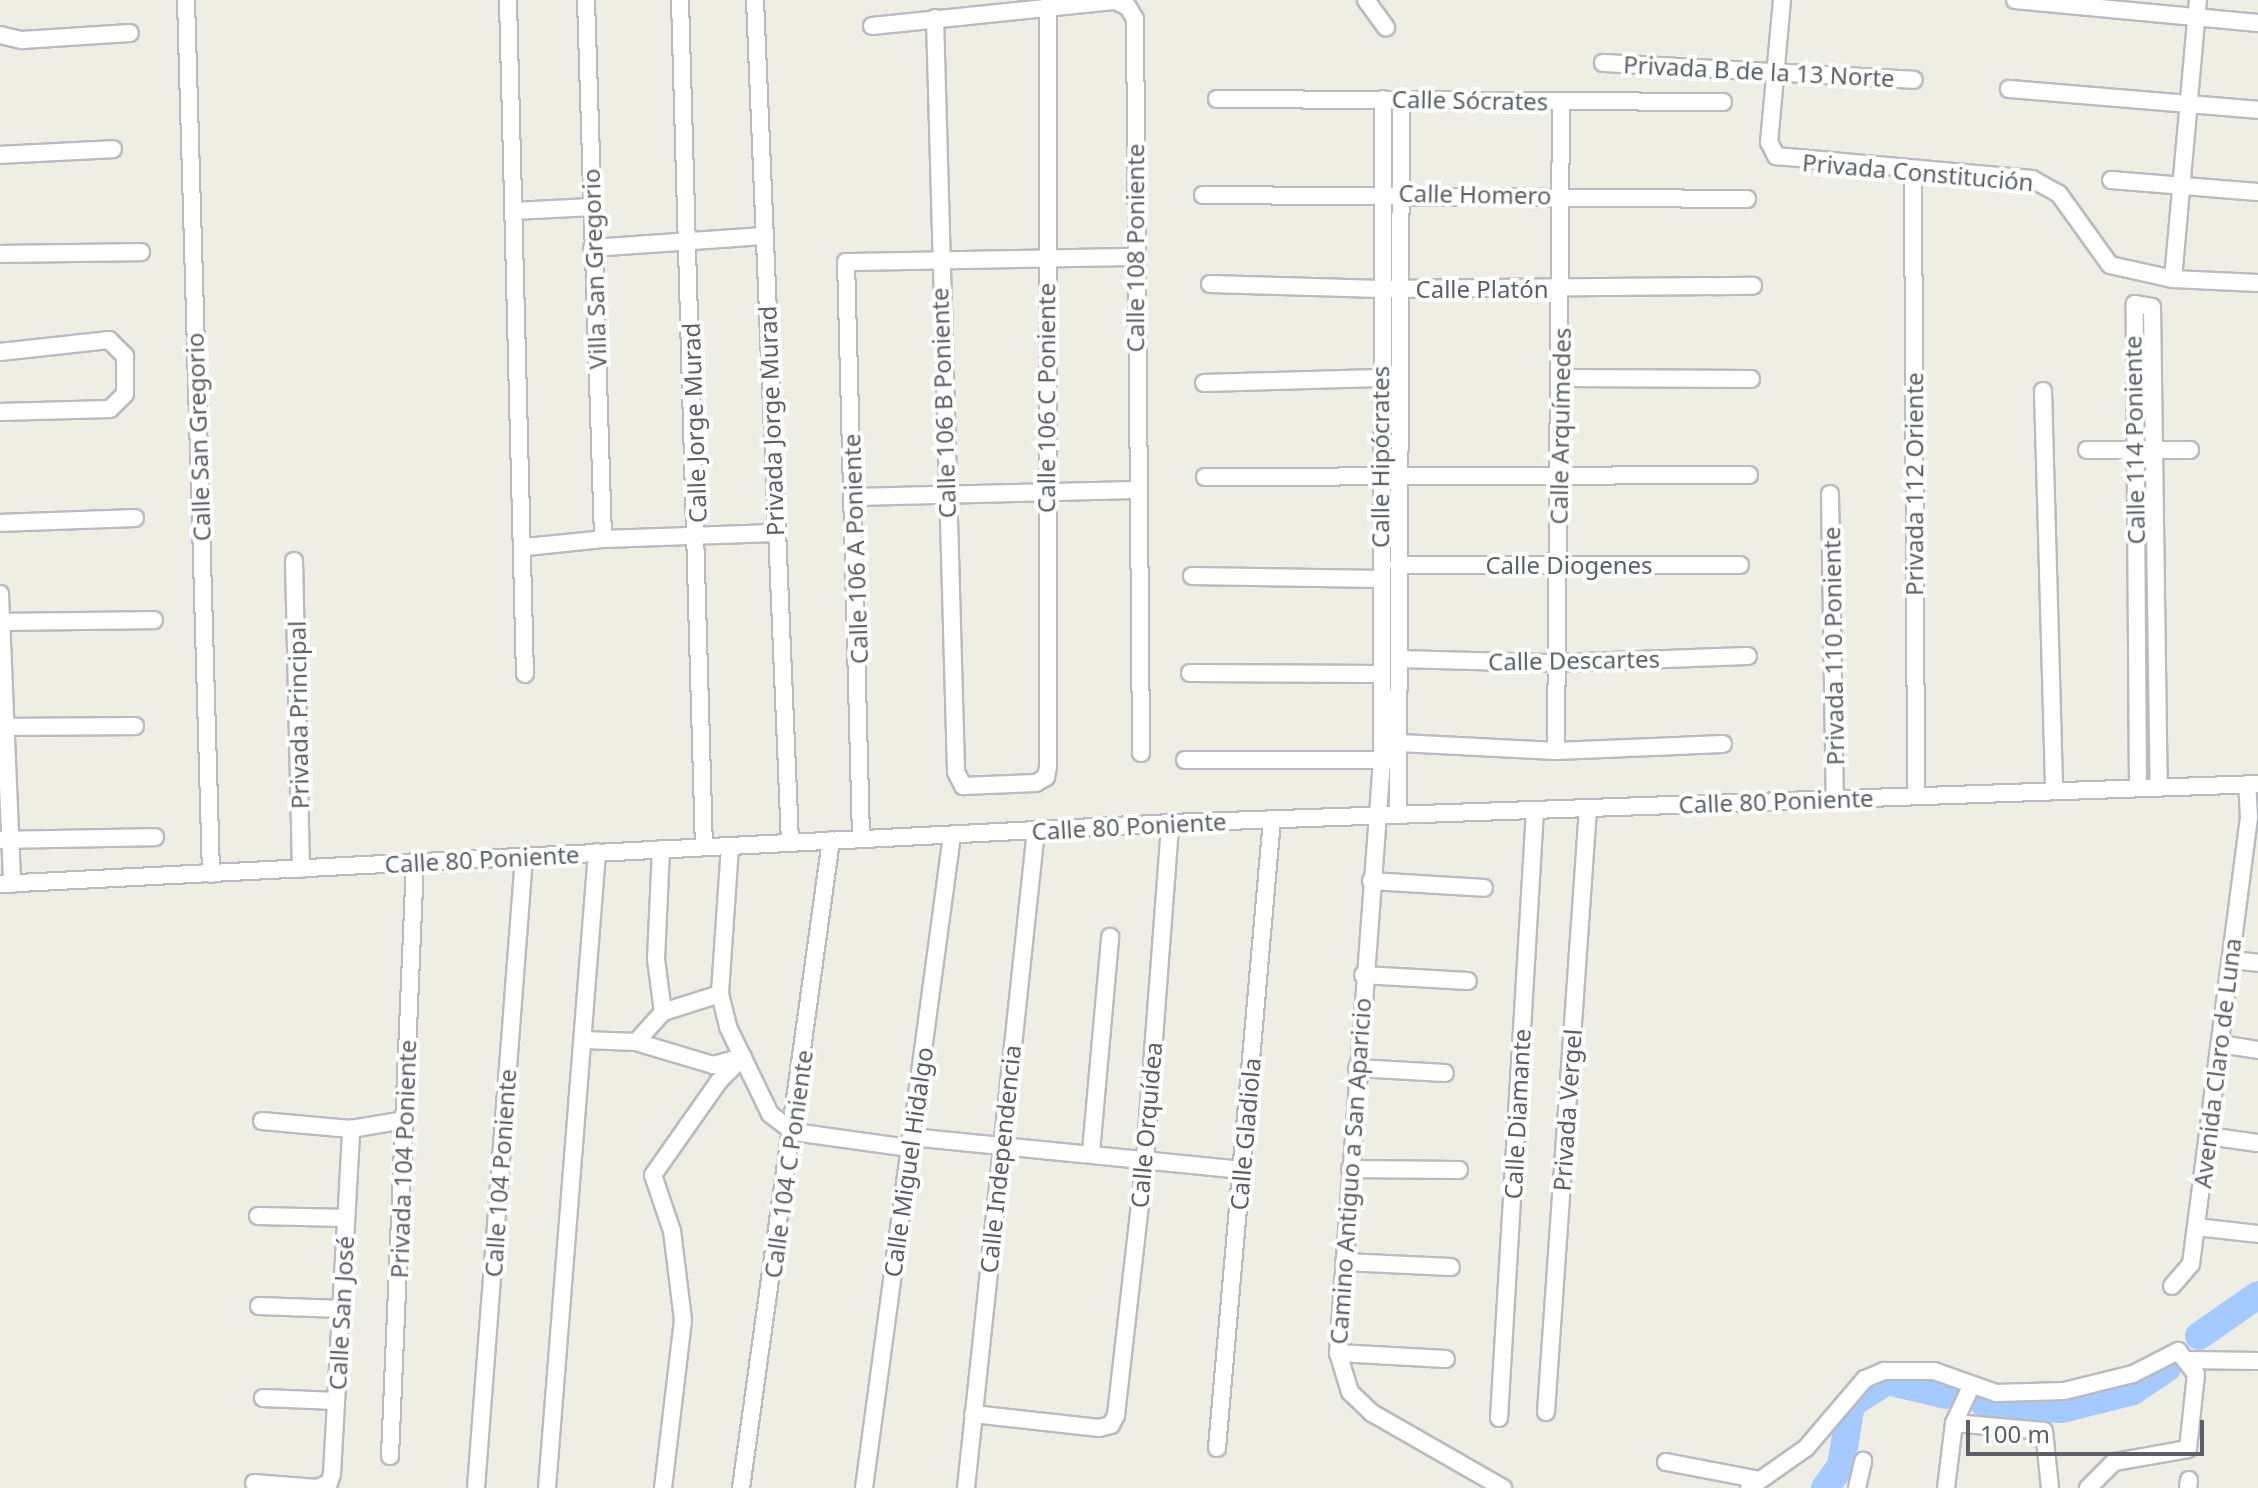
<!DOCTYPE html>
<html>
<head>
<meta charset="utf-8">
<style>
	body { margin:0 }
	#map { position:relative; width:2258px; height:1488px; overflow:hidden; background:#efeee4; font-family:"Noto Sans",sans-serif }
	div>[style] { position:absolute }
	.river>* { height:28px; margin:-14px; padding:0 14px; transform-origin:14px; border-radius:14px; background:#a4caff }
	.roads { filter:drop-shadow(2px 0 #b9bbc0) drop-shadow(-2px 0 #b9bbc0) drop-shadow(0 2px #b9bbc0) drop-shadow(0 -2px #b9bbc0) }
	.minor>* { height:16px; margin:-8px; padding:0 8px; transform-origin:8px; border-radius:8px; background:#fff }
	span { translate:-50% -50%; white-space:nowrap; text-align:center; line-height:1.15; -webkit-text-stroke:8px #fff; paint-order:stroke }
	.street-label { font-size:24px; color:#5c5f65 }
	.scale { position:absolute; left:1966px; top:1420px; width:238px; height:36px; box-sizing:border-box; border:4px solid #5c5f65; border-top:0; padding-left:10px; font-size:24px; line-height:28px; white-space:nowrap; color:#5c5f65; -webkit-text-stroke:6px #fff; paint-order:stroke }
</style>
</head>
<body>
<div id="map">
	<div class="river">
		<div style="left:2199px;top:1336px;width:72px;rotate:-34.8deg"></div>
		<div style="left:1985px;top:1405px;width:77px;rotate:3deg"></div>
		<div style="left:2062px;top:1409px;width:73px;rotate:-14.2deg"></div>
		<div style="left:2133px;top:1391px;width:41px;rotate:-34.1deg"></div>
		<div style="left:1825px;top:1488px;width:27px;rotate:-54deg"></div>
		<div style="left:1841px;top:1466px;width:63px;rotate:-80.8deg"></div>
		<div style="left:1851px;top:1404px;width:43px;rotate:-32.6deg"></div>
		<div style="left:1887px;top:1381px;width:61px;rotate:13.3deg"></div>
	</div>
	<div class="roads">
		<div class="minor">
			<div style="left:186px;top:0;width:874px;rotate:88.36deg"></div>
			<div style="left:508px;top:0;width:674px;rotate:88.56deg"></div>
			<div style="left:586px;top:0;width:539px;rotate:88.19deg"></div>
			<div style="left:680px;top:0;width:846px;rotate:88.38deg"></div>
			<div style="left:755px;top:0;width:842px;rotate:87.62deg"></div>
			<div style="left:1366px;top:0;width:34px;rotate:54deg"></div>
			<div style="left:1782px;top:0;width:143px;rotate:95.2deg"></div>
			<div style="left:1769px;top:142px;width:16px;rotate:63deg"></div>
			<div style="left:1776px;top:156px;width:257px;rotate:5.1deg"></div>
			<div style="left:2032px;top:179px;width:31px;rotate:29deg"></div>
			<div style="left:2059px;top:194px;width:87px;rotate:54.3deg"></div>
			<div style="left:2110px;top:265px;width:65px;rotate:12.5deg"></div>
			<div style="left:2173px;top:279px;width:85px;rotate:2.7deg"></div>
			<div style="left:2015px;top:0;width:244px;rotate:5.4deg"></div>
			<div style="left:935px;top:18px;width:754px;rotate:88.4deg"></div>
			<div style="left:956px;top:772px;width:16px;rotate:63deg"></div>
			<div style="left:963px;top:786px;width:73px;rotate:-2.4deg"></div>
			<div style="left:1036px;top:783px;width:12px;rotate:-31deg"></div>
			<div style="left:1046px;top:777px;width:10px;rotate:-79deg"></div>
			<div style="left:1048px;top:767px;width:761px;rotate:-90deg"></div>
			<div style="left:872px;top:26px;width:245px;rotate:-5.9deg"></div>
			<div style="left:1116px;top:1px;width:13px;rotate:27deg"></div>
			<div style="left:1128px;top:7px;width:14px;rotate:60deg"></div>
			<div style="left:1135px;top:19px;width:734px;rotate:89.53deg"></div>
			<div style="left:0;top:35px;width:23px;rotate:13deg"></div>
			<div style="left:22px;top:40px;width:108px;rotate:-3.7deg"></div>
			<div style="left:1603px;top:63px;width:311px;rotate:3.1deg"></div>
			<div style="left:2009px;top:89px;width:250px;rotate:4.8deg"></div>
			<div style="left:1217px;top:99px;width:506px;rotate:0.34deg"></div>
			<div style="left:1383px;top:99px;width:661px;rotate:90.09deg"></div>
			<div style="left:1382px;top:760px;width:595px;rotate:94.24deg"></div>
			<div style="left:1338px;top:1353px;width:41px;rotate:72.9deg"></div>
			<div style="left:1350px;top:1392px;width:30px;rotate:44deg"></div>
			<div style="left:1372px;top:1413px;width:151px;rotate:29.8deg"></div>
			<div style="left:0;top:155px;width:113px;rotate:-3deg"></div>
			<div style="left:1913px;top:172px;width:624px;rotate:89.72deg"></div>
			<div style="left:2111px;top:180px;width:147px;rotate:4.7deg"></div>
			<div style="left:1203px;top:195px;width:544px;rotate:0.42deg"></div>
			<div style="left:514px;top:211px;width:78px;rotate:-2.9deg"></div>
			<div style="left:592px;top:248px;width:172px;rotate:-4deg"></div>
			<div style="left:0;top:254px;width:141px;rotate:-0.8deg"></div>
			<div style="left:2173px;top:279px;width:280px;rotate:-84.9deg"></div>
			<div style="left:1210px;top:284px;width:172px;rotate:1.7deg"></div>
			<div style="left:1382px;top:289px;width:371px;rotate:-0.5deg"></div>
			<div style="left:0;top:352px;width:110px;rotate:-6.3deg"></div>
			<div style="left:109px;top:340px;width:23px;rotate:45deg"></div>
			<div style="left:125px;top:356px;width:38px;rotate:90deg"></div>
			<div style="left:125px;top:394px;width:21px;rotate:135deg"></div>
			<div style="left:110px;top:409px;width:110px;rotate:178.4deg"></div>
			<div style="left:1559px;top:378px;width:192px;rotate:0.3deg"></div>
			<div style="left:1204px;top:383px;width:175px;rotate:-1.6deg"></div>
			<div style="left:2043px;top:391px;width:400px;rotate:88.4deg"></div>
			<div style="left:2087px;top:450px;width:103px"></div>
			<div style="left:1205px;top:477px;width:544px;rotate:-0.21deg"></div>
			<div style="left:1830px;top:494px;width:305px;rotate:89.1deg"></div>
			<div style="left:853px;top:497px;width:284px;rotate:-1.4deg"></div>
			<div style="left:0;top:523px;width:135px;rotate:-2.1deg"></div>
			<div style="left:526px;top:547px;width:77px;rotate:-5.9deg"></div>
			<div style="left:603px;top:539px;width:172px;rotate:-2deg"></div>
			<div style="left:294px;top:561px;width:308px;rotate:88.7deg"></div>
			<div style="left:1398px;top:565px;width:342px"></div>
			<div style="left:1192px;top:576px;width:189px;rotate:0.9deg"></div>
			<div style="left:0;top:594px;width:290px;rotate:87.6deg"></div>
			<div style="left:1px;top:622px;width:153px;rotate:-0.7deg"></div>
			<div style="left:1399px;top:659px;width:158px;rotate:1.5deg"></div>
			<div style="left:1557px;top:663px;width:191px;rotate:-2.1deg"></div>
			<div style="left:1190px;top:673px;width:191px;rotate:0.3deg"></div>
			<div style="left:0;top:727px;width:135px;rotate:-0.4deg"></div>
			<div style="left:1400px;top:743px;width:156px;rotate:2.9deg"></div>
			<div style="left:1556px;top:751px;width:167px;rotate:-2.4deg"></div>
			<div style="left:1556px;top:751px;width:650px;rotate:-89.56deg"></div>
			<div style="left:1185px;top:760px;width:205px"></div>
			<div style="left:2138px;top:788px;width:484px;rotate:-90.4deg"></div>
			<div style="left:2135px;top:304px;width:17px;rotate:10deg"></div>
			<div style="left:2152px;top:307px;width:480px;rotate:89.2deg"></div>
			<div style="left:1398px;top:815px;width:716px;rotate:-89.76deg"></div>
			<div style="left:861px;top:837px;width:575px;rotate:-91.49deg"></div>
			<div style="left:846px;top:262px;width:288px;rotate:-1deg"></div>
			<div style="left:1px;top:840px;width:154px;rotate:-1.1deg"></div>
			<div style="left:730px;top:846px;width:148px;rotate:93.9deg"></div>
			<div style="left:720px;top:994px;width:34px;rotate:76deg"></div>
			<div style="left:728px;top:1027px;width:97px;rotate:64.2deg"></div>
			<div style="left:770px;top:1114px;width:30px;rotate:37deg"></div>
			<div style="left:794px;top:1132px;width:117px;rotate:7.9deg"></div>
			<div style="left:661px;top:849px;width:110px;rotate:92.6deg"></div>
			<div style="left:656px;top:959px;width:53px;rotate:82.5deg"></div>
			<div style="left:1371px;top:881px;width:113px;rotate:3.5deg"></div>
			<div style="left:0;top:884px;width:1172px;rotate:-2.98deg"></div>
			<div style="left:1170px;top:823px;width:1089px;rotate:-2.05deg"></div>
			<div style="left:2231px;top:960px;width:27px;rotate:6deg"></div>
			<div style="left:1363px;top:975px;width:105px;rotate:3.3deg"></div>
			<div style="left:585px;top:1040px;width:51px;rotate:2.2deg"></div>
			<div style="left:636px;top:1042px;width:80px;rotate:16.6deg"></div>
			<div style="left:713px;top:1065px;width:28px;rotate:-15deg"></div>
			<div style="left:636px;top:1042px;width:40px;rotate:-48deg"></div>
			<div style="left:663px;top:1012px;width:60px;rotate:-17.5deg"></div>
			<div style="left:2220px;top:1044px;width:38px;rotate:9deg"></div>
			<div style="left:1357px;top:1068px;width:88px;rotate:3.3deg"></div>
			<div style="left:262px;top:1121px;width:89px;rotate:5.1deg"></div>
			<div style="left:351px;top:1129px;width:55px;rotate:-9.5deg"></div>
			<div style="left:2208px;top:1136px;width:50px;rotate:8deg"></div>
			<div style="left:911px;top:1137px;width:333px;rotate:5.7deg"></div>
			<div style="left:1091px;top:1152px;width:216px;rotate:-84.9deg"></div>
			<div style="left:1350px;top:1169px;width:109px;rotate:0.5deg"></div>
			<div style="left:258px;top:1216px;width:88px;rotate:1.3deg"></div>
			<div style="left:2196px;top:1227px;width:62px;rotate:6.4deg"></div>
			<div style="left:1344px;top:1262px;width:107px;rotate:2.7deg"></div>
			<div style="left:2172px;top:1286px;width:29px;rotate:-49deg"></div>
			<div style="left:2191px;top:1264px;width:450px;rotate:-82.6deg"></div>
			<div style="left:2249px;top:818px;width:34px;rotate:-93deg"></div>
			<div style="left:259px;top:1306px;width:82px;rotate:2.1deg"></div>
			<div style="left:1338px;top:1353px;width:108px;rotate:3.2deg"></div>
			<div style="left:2189px;top:1360px;width:69px;rotate:0.8deg"></div>
			<div style="left:263px;top:1398px;width:73px;rotate:2.4deg"></div>
			<div style="left:1546px;top:1412px;width:605px;rotate:-86.02deg"></div>
			<div style="left:973px;top:1414px;width:127px;rotate:6.3deg"></div>
			<div style="left:1099px;top:1428px;width:12px;rotate:-14deg"></div>
			<div style="left:1111px;top:1425px;width:11px;rotate:-63deg"></div>
			<div style="left:1116px;top:1415px;width:258px;rotate:-83.5deg"></div>
			<div style="left:1145px;top:1159px;width:337px;rotate:-85.7deg"></div>
			<div style="left:1499px;top:1418px;width:609px;rotate:-86.61deg"></div>
			<div style="left:1954px;top:1423px;width:90px;rotate:5.1deg"></div>
			<div style="left:2044px;top:1431px;width:57px;rotate:84deg"></div>
			<div style="left:1217px;top:1448px;width:631px;rotate:-85deg"></div>
			<div style="left:390px;top:1456px;width:595px;rotate:-87.59deg"></div>
			<div style="left:1666px;top:1462px;width:96px;rotate:10.8deg"></div>
			<div style="left:254px;top:1483px;width:63px;rotate:4.5deg"></div>
			<div style="left:317px;top:1488px;width:13px;rotate:-23deg"></div>
			<div style="left:329px;top:1483px;width:9px;rotate:-72deg"></div>
			<div style="left:332px;top:1474px;width:346px;rotate:-86.8deg"></div>
			<div style="left:476px;top:1488px;width:633px;rotate:-85.65deg"></div>
			<div style="left:547px;top:1488px;width:638px;rotate:-85.5deg"></div>
			<div style="left:663px;top:1488px;width:169px;rotate:-83.2deg"></div>
			<div style="left:683px;top:1320px;width:90px;rotate:-97deg"></div>
			<div style="left:672px;top:1231px;width:59px;rotate:-108.7deg"></div>
			<div style="left:653px;top:1175px;width:115px;rotate:-54.9deg"></div>
			<div style="left:719px;top:1081px;width:34px;rotate:-45deg"></div>
			<div style="left:741px;top:1488px;width:654px;rotate:-82.09deg"></div>
			<div style="left:864px;top:1488px;width:659px;rotate:-82.32deg"></div>
			<div style="left:966px;top:1488px;width:662px;rotate:-83.93deg"></div>
			<div style="left:1749px;top:1488px;width:70px;rotate:-35.1deg"></div>
			<div style="left:1806px;top:1448px;width:91px;rotate:-49.5deg"></div>
			<div style="left:1865px;top:1379px;width:21px;rotate:-23deg"></div>
			<div style="left:1884px;top:1371px;width:50px"></div>
			<div style="left:1934px;top:1371px;width:66px;rotate:19.5deg"></div>
			<div style="left:1996px;top:1393px;width:68px;rotate:-1.7deg"></div>
			<div style="left:2064px;top:1391px;width:71px;rotate:-13.8deg"></div>
			<div style="left:2133px;top:1374px;width:51px;rotate:-27.1deg"></div>
			<div style="left:2178px;top:1351px;width:29px;rotate:52deg"></div>
			<div style="left:2196px;top:1374px;width:75px;rotate:96.1deg"></div>
			<div style="left:2188px;top:1449px;width:75px;rotate:170deg"></div>
			<div style="left:2114px;top:1462px;width:37px;rotate:135deg"></div>
			<div style="left:1857px;top:1488px;width:28px;rotate:-77deg"></div>
			<div style="left:1946px;top:1488px;width:65px;rotate:-83deg"></div>
			<div style="left:1954px;top:1423px;width:38px;rotate:-65deg"></div>
			<div style="left:2188px;top:1488px;width:8px;rotate:-83deg"></div>
		</div>
	</div>
	<div class="street-label">
		<span style="left:1759px;top:71px;rotate:3deg">Privada B de la 13 Norte</span>
		<span style="left:1470px;top:100px;rotate:1deg">Calle Sócrates</span>
		<span style="left:1918px;top:172px;rotate:5deg">Privada Constitución</span>
		<span style="left:1475px;top:194px;rotate:1deg">Calle Homero</span>
		<span style="left:1135px;top:248px;rotate:-90deg">Calle 108 Poniente</span>
		<span style="left:594px;top:269px;rotate:-92deg">Villa San Gregorio</span>
		<span style="left:1482px;top:289px">Calle Platón</span>
		<span style="left:1046px;top:398px;rotate:-90deg">Calle 106 C Poniente</span>
		<span style="left:943px;top:403px;rotate:-92deg">Calle 106 B Poniente</span>
		<span style="left:771px;top:421px;rotate:-92deg">Privada Jorge Murad</span>
		<span style="left:694px;top:423px;rotate:-92deg">Calle Jorge Murad</span>
		<span style="left:1560px;top:426px;rotate:-89deg">Calle Arquímedes</span>
		<span style="left:198px;top:437px;rotate:-92deg">Calle San Gregorio</span>
		<span style="left:2134px;top:440px;rotate:-91deg">Calle 114 Poniente</span>
		<span style="left:1380px;top:457px;rotate:-90deg">Calle Hipócrates</span>
		<span style="left:1914px;top:484px;rotate:-90deg">Privada 112 Oriente</span>
		<span style="left:855px;top:549px;rotate:-92deg">Calle 106 A Poniente</span>
		<span style="left:1569px;top:565px">Calle Diogenes</span>
		<span style="left:1833px;top:646px;rotate:-91deg">Privada 110 Poniente</span>
		<span style="left:1574px;top:660px;rotate:-1deg">Calle Descartes</span>
		<span style="left:298px;top:715px;rotate:-91deg">Privada Principal</span>
		<span style="left:1776px;top:801px;rotate:-2deg">Calle 80 Poniente</span>
		<span style="left:1129px;top:826px;rotate:-3deg">Calle 80 Poniente</span>
		<span style="left:482px;top:859px;rotate:-3deg">Calle 80 Poniente</span>
		<span style="left:2217px;top:1063px;rotate:-83deg">Avenida Claro de Luna</span>
		<span style="left:1567px;top:1110px;rotate:-86deg">Privada Vergel</span>
		<span style="left:1517px;top:1114px;rotate:-87deg">Calle Diamante</span>
		<span style="left:1146px;top:1125px;rotate:-85deg">Calle Orquídea</span>
		<span style="left:1245px;top:1134px;rotate:-85deg">Calle Gladiola</span>
		<span style="left:403px;top:1159px;rotate:-88deg">Privada 104 Poniente</span>
		<span style="left:1000px;top:1159px;rotate:-84deg">Calle Independencia</span>
		<span style="left:908px;top:1162px;rotate:-82deg">Calle Miguel Hidalgo</span>
		<span style="left:788px;top:1164px;rotate:-82deg">Calle 104 C Poniente</span>
		<span style="left:1350px;top:1171px;rotate:-86deg">Camino Antiguo a San Aparicio</span>
		<span style="left:500px;top:1173px;rotate:-86deg">Calle 104 Poniente</span>
		<span style="left:341px;top:1313px;rotate:-87deg">Calle San José</span>
	</div>
	<div class="scale">100 m</div>
</div>
</body>
</html>
